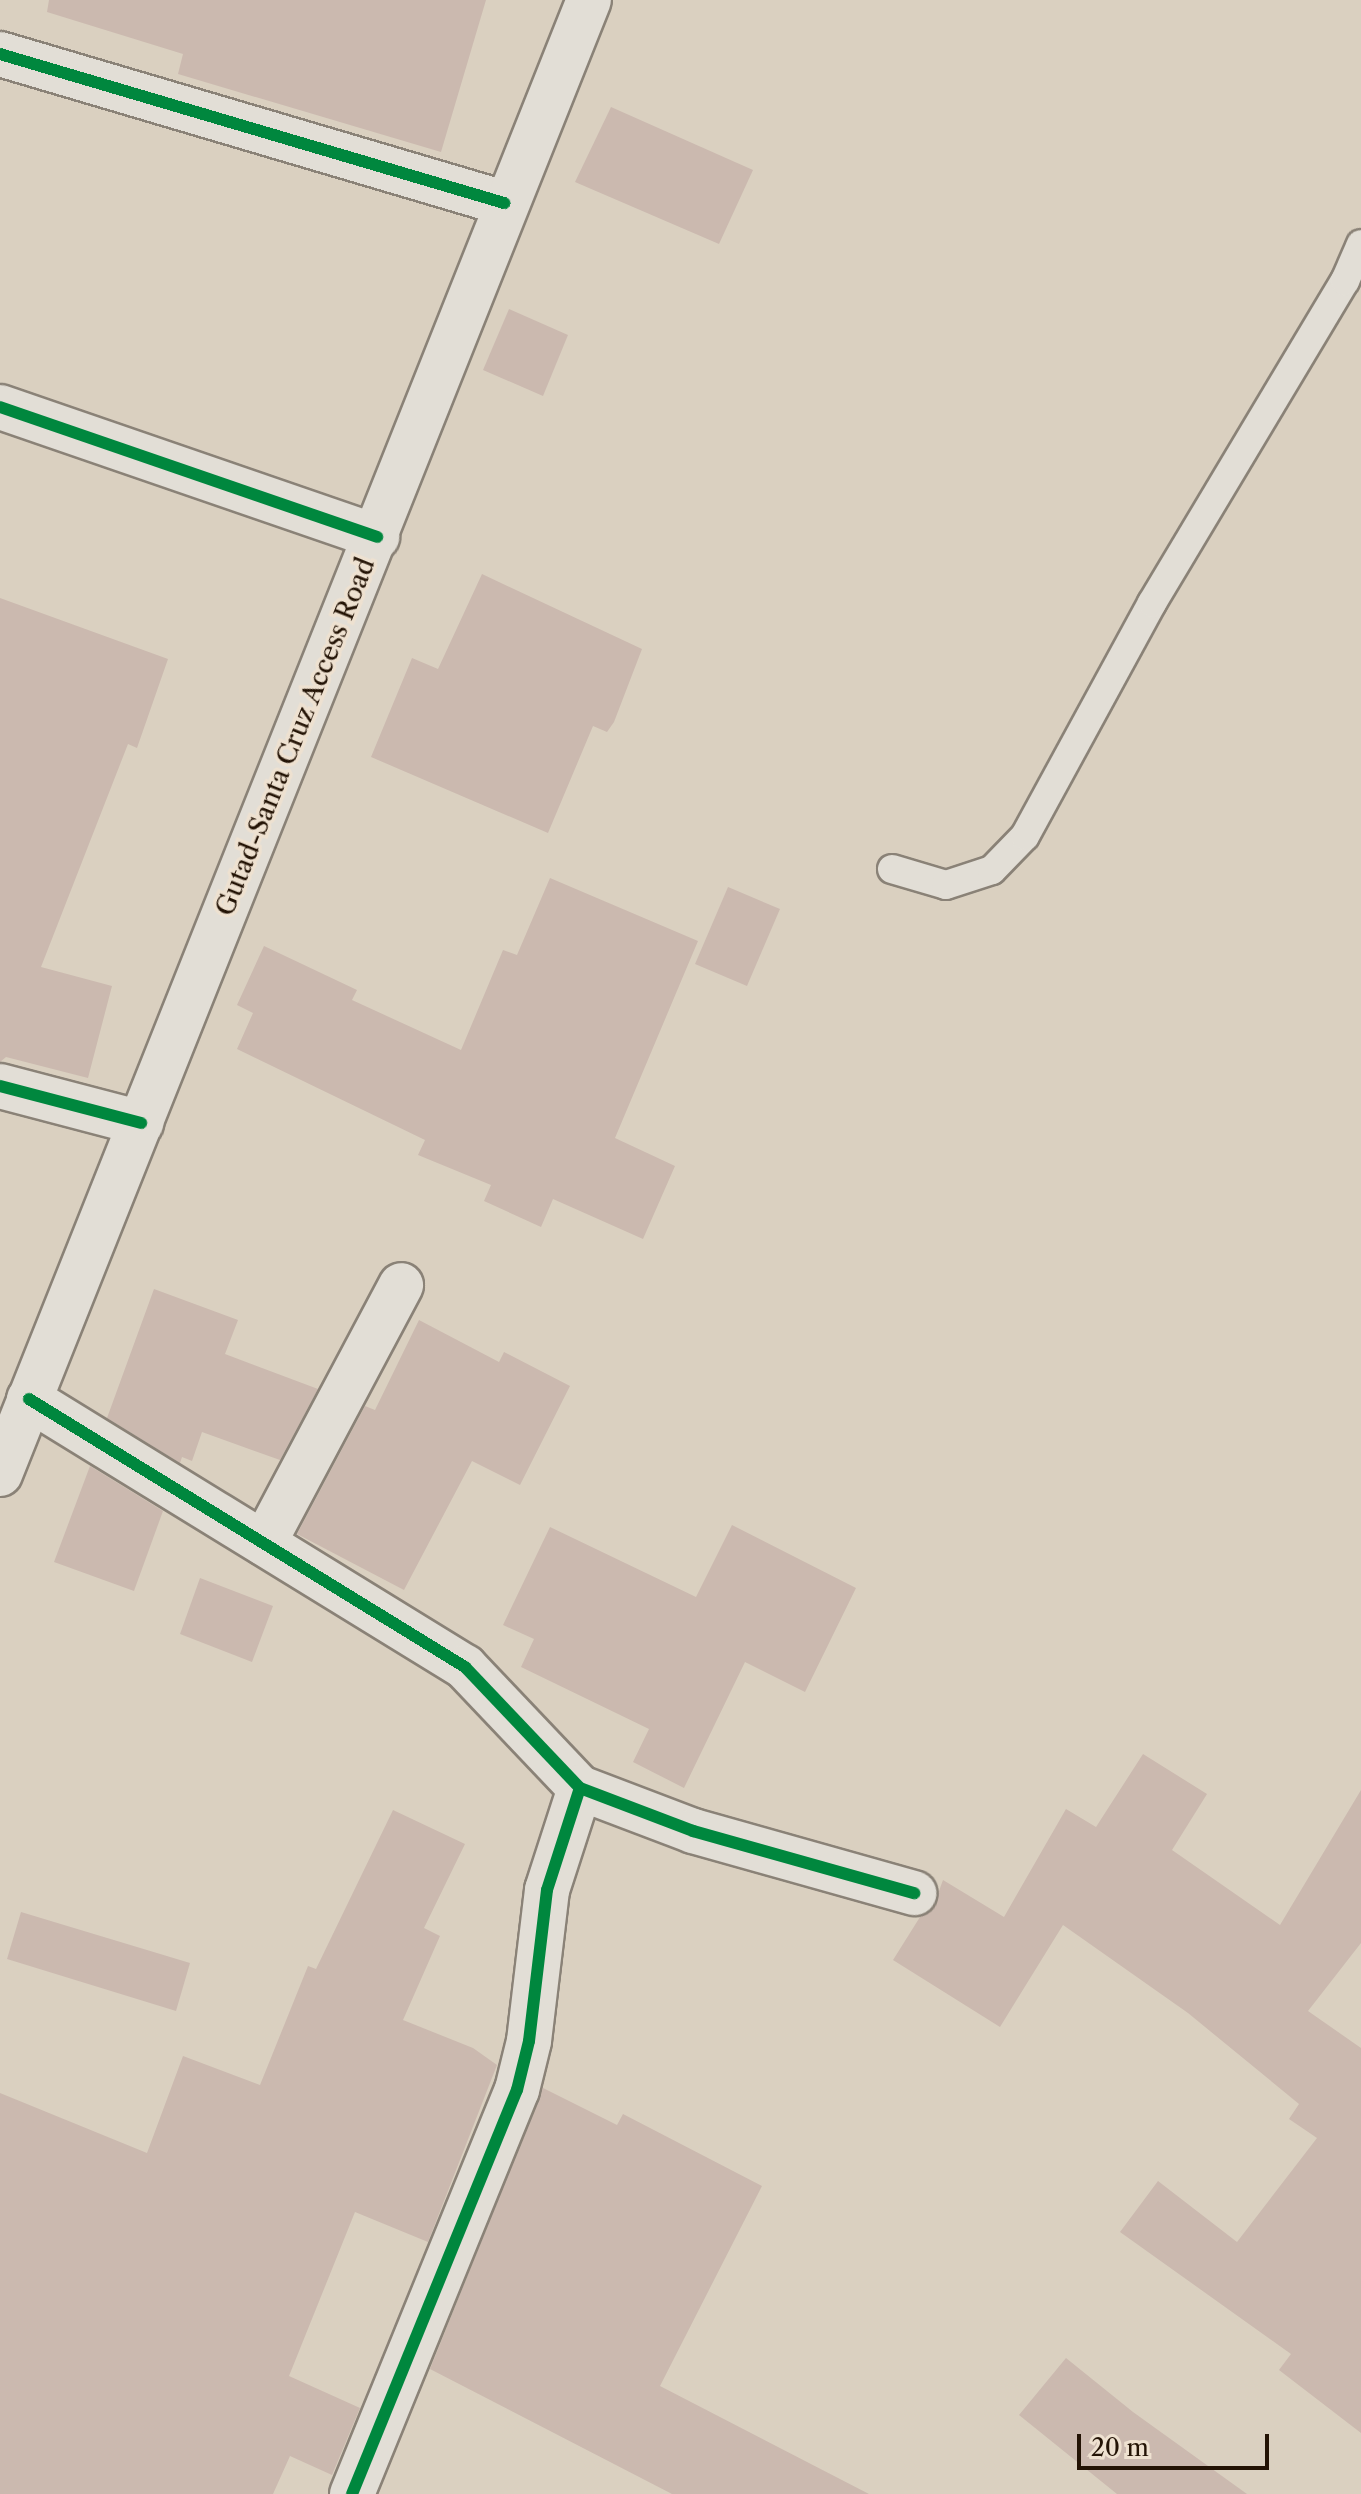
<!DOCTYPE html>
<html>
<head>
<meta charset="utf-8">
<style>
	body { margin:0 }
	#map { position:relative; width:1361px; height:2494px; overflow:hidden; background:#dad0c0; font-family:"Libre Caslon Text",serif }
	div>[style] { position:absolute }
	.building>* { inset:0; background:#cbb9af }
	.roads { filter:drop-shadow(2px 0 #8a8277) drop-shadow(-2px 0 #8a8277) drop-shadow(0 2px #8a8277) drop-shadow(0 -2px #8a8277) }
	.service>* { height:28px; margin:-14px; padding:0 14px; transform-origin:14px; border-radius:14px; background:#e2ded6 }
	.minor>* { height:44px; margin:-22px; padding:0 22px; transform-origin:22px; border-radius:22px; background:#e2ded6 }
	.secondary>* { height:44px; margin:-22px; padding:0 22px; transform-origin:22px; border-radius:22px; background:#e2ded6 }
	.cycleway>* { height:12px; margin:-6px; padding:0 6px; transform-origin:6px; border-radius:6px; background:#00873e }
	span { translate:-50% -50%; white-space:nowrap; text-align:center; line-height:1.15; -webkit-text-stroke:7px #eee1d0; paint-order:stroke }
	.street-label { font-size:26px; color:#231305 }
	.scale { position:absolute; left:1077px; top:2434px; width:192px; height:36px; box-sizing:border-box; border:4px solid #231305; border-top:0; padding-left:10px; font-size:24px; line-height:28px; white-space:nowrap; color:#231305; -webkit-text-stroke:6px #eee1d0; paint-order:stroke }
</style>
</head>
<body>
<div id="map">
	<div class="building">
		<div style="clip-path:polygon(49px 0,486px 0,441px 152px,178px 74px,183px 54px,47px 12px)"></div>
		<div style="clip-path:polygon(611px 107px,753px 170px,719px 244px,575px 182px)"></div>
		<div style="clip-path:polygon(509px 309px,568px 335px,543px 396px,483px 370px)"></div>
		<div style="clip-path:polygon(482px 574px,642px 649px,614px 722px,607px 732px,593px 726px,548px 833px,371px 757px,412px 658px,438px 669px)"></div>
		<div style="clip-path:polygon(0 598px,168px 659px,137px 748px,128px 744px,41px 967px,112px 986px,88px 1078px,6px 1057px,0 1062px)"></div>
		<div style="clip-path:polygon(550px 878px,698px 941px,615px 1138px,675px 1166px,643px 1239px,553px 1199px,541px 1227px,484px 1201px,491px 1185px,418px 1155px,425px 1140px,237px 1049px,253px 1013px,237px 1005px,264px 946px,357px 990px,352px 1000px,461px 1050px,503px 950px,517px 955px)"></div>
		<div style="clip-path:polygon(728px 887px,780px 909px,747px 986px,695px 964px)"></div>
		<div style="clip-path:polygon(154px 1289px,238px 1320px,225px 1354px,318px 1389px,280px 1460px,202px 1432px,192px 1461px,182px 1457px,180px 1463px,107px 1418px)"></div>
		<div style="clip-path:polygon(419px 1320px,499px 1362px,504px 1352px,570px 1386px,520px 1485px,472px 1461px,404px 1590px,297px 1534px,365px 1406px,375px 1410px)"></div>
		<div style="clip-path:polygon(90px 1466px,163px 1511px,134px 1591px,54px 1562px)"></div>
		<div style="clip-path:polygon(732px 1525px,856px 1588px,805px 1692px,745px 1662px,684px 1788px,633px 1762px,649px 1729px,521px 1667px,534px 1639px,503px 1625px,550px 1527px,696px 1597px)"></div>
		<div style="clip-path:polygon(200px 1578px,273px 1606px,252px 1662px,180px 1634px)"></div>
		<div style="clip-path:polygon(1143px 1754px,1207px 1794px,1172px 1850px,1280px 1925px,1361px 1790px,1361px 1943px,1308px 2011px,1361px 2048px,1361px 2433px,1279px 2370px,1291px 2354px,1120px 2232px,1158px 2181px,1237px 2242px,1317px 2138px,1289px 2119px,1299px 2104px,1188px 2013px,1063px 1925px,1000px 2027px,893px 1960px,920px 1917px,932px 1910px,943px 1880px,1004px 1917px,1066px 1809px,1096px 1827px)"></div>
		<div style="clip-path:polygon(393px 1810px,465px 1844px,424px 1928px,440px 1936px,403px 2020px,473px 2048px,497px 2065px,428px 2242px,355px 2212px,289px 2376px,360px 2408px,332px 2475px,290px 2456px,273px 2494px,0 2494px,0 2093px,147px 2153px,183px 2056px,260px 2085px,308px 1966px,316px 1969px)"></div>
		<div style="clip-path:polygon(21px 1912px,190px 1963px,176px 2011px,7px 1959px)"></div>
		<div style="clip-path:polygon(543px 2088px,617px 2125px,623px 2114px,762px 2186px,660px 2386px,869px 2494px,672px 2494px,430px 2369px)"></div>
		<div style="clip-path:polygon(1066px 2358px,1133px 2412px,1247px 2494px,1117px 2494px,1019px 2415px)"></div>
	</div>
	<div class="roads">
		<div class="service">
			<div style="left:892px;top:869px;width:56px;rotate:16.5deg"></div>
			<div style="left:946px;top:885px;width:48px;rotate:-18.1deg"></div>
			<div style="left:992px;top:870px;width:47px;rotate:-45.9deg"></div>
			<div style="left:1025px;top:836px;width:265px;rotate:-61.4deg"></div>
			<div style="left:1152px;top:603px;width:375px;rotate:-59.1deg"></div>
			<div style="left:1345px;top:281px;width:40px;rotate:-66.6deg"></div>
		</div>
		<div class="minor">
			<div style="left:0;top:54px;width:526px;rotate:16.47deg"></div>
			<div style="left:0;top:407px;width:399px;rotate:19deg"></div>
			<div style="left:0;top:1086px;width:146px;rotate:14.7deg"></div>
			<div style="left:29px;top:1399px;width:512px;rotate:31.58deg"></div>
			<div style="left:465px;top:1667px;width:167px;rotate:46.5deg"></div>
			<div style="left:580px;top:1788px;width:121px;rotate:20.8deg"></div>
			<div style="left:693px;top:1831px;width:230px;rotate:15.7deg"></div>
			<div style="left:264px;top:1543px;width:292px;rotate:-62deg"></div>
			<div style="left:352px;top:2494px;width:436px;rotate:-67.8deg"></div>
			<div style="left:517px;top:2090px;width:50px;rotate:-76.2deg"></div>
			<div style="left:529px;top:2041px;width:152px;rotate:-83.2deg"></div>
			<div style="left:547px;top:1890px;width:107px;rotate:-72.1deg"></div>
		</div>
		<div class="secondary">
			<div style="left:0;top:1474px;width:1587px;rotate:-68.22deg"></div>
		</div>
	</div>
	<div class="cycleway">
		<div style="left:0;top:54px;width:526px;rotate:16.47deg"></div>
		<div style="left:0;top:407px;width:399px;rotate:19deg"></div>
		<div style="left:0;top:1086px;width:146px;rotate:14.7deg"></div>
		<div style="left:29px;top:1399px;width:512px;rotate:31.58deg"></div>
		<div style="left:465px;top:1667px;width:167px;rotate:46.5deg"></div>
		<div style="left:580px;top:1788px;width:121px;rotate:20.8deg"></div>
		<div style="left:693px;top:1831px;width:230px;rotate:15.7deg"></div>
		<div style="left:352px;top:2494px;width:436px;rotate:-67.8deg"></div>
		<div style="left:517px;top:2090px;width:50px;rotate:-76.2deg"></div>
		<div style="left:529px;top:2041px;width:152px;rotate:-83.2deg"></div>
		<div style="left:547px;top:1890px;width:107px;rotate:-72.1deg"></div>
	</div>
	<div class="street-label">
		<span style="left:296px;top:737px;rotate:-68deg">Gutad-Santa Cruz Access Road</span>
	</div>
	<div class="scale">20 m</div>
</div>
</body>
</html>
